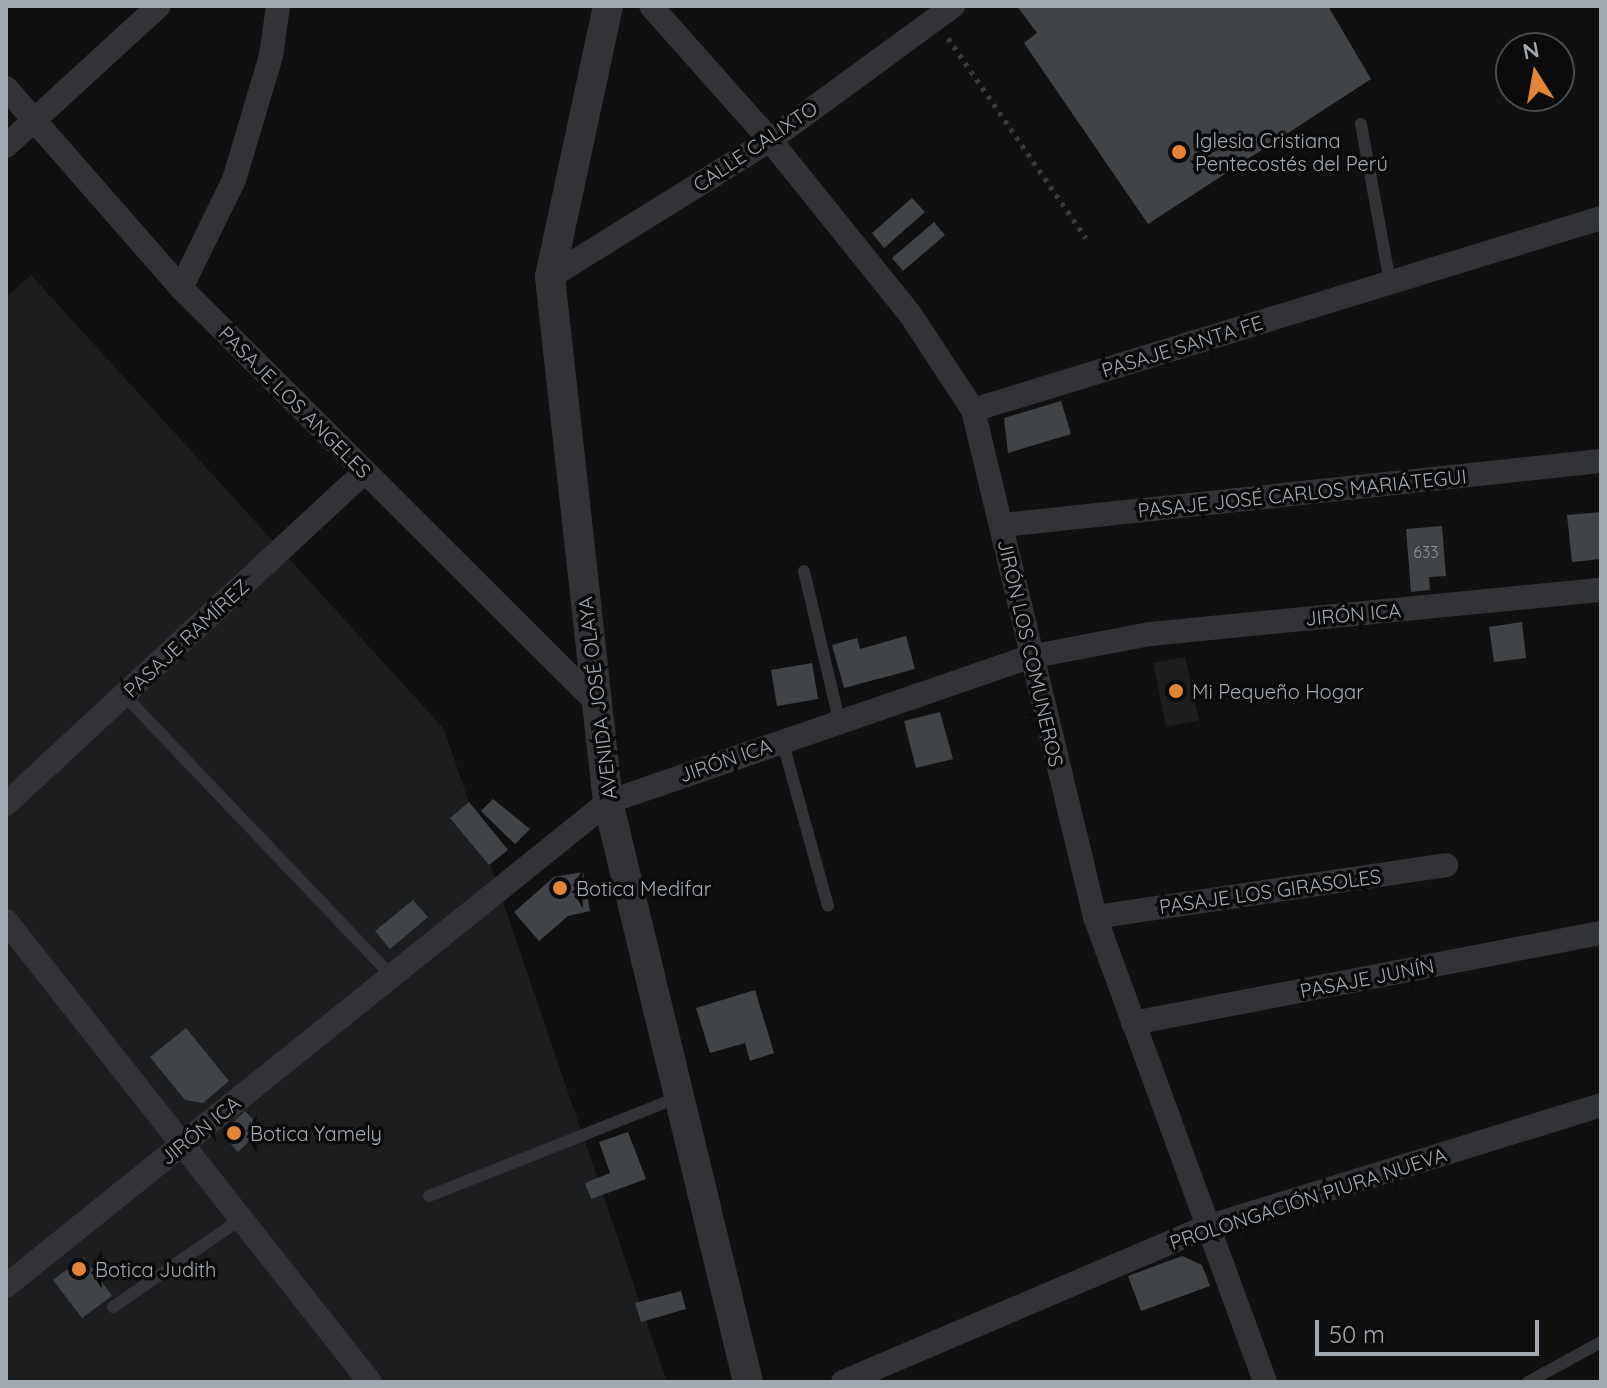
<!DOCTYPE html>
<html>
<head>
<meta charset="utf-8">
<style>
	body { margin:0 }
	#map { position:relative; width:1607px; height:1388px; overflow:hidden; background:#101011; font-family:Quicksand,sans-serif }
	div>[style] { position:absolute }
	.built>* { inset:0; background:#1c1d1e }
	.building>* { inset:0; background:#414447 }
	.path>* { height:5px; margin-top:-2.5px; transform-origin:0; background:repeating-linear-gradient(90deg,#383a3d 0 4px,transparent 0 10px) }
	.service>* { height:12px; margin:-6px; padding:0 6px; transform-origin:6px; border-radius:6px; background:#323336 }
	.minor>* { height:24px; margin:-12px; padding:0 12px; transform-origin:12px; border-radius:12px; background:#323336 }
	.tertiary>* { height:30px; margin:-15px; padding:0 15px; transform-origin:15px; border-radius:15px; background:#323336 }
	.dots>* { width:22px; height:22px; translate:-50% -50%; box-sizing:border-box; border:4px solid #0b0b0c; border-radius:50% }
	span { translate:-50% -50%; white-space:nowrap; text-align:center; line-height:1.15; -webkit-text-stroke:7px #0b0b0c; paint-order:stroke }
	.number-label { font-size:16px; color:#8a9096 }
	.number-label span { -webkit-text-stroke-width:0 }
	.poi-label { font-size:20px; color:#a2aab1 }
	.left { translate:0 -50%; text-align:left }
	.street-label { font-size:20px; color:#a2aab1 }
	.frame { position:absolute; inset:0; border:8px solid #a2aab1; pointer-events:none }
	.north { position:absolute; left:1495px; top:32px; width:80px; height:80px; box-sizing:border-box; background:#0b0b0c; border:2px solid #474b4e; border-radius:50%; rotate:349deg; font-size:22px; font-weight:700; line-height:32px; text-align:center; color:#a2aab1 }
	.north::after { content:''; display:block; margin:auto; width:28px; height:36px; background:#e38537; clip-path:polygon(50% 0,100% 100%,50% 72%,0 100%) }
	.scale { position:absolute; left:1315px; top:1320px; width:224px; height:36px; box-sizing:border-box; border:4px solid #a2aab1; border-top:0; padding-left:10px; font-size:24px; line-height:28px; white-space:nowrap; color:#a2aab1; -webkit-text-stroke:6px #0b0b0c; paint-order:stroke }
</style>
</head>
<body>
<div id="map">
	<div class="built">
		<div style="clip-path:polygon(31px 275px,444px 729px,667px 1382px,6px 1382px,6px 297px)"></div>
		<div style="clip-path:polygon(1185px 657px,1199px 720px,1166px 727px,1153px 663px)"></div>
	</div>
	<div class="building">
		<div style="clip-path:polygon(1017px 6px,1328px 6px,1371px 79px,1148px 224px,1024px 43px,1037px 33px)"></div>
		<div style="clip-path:polygon(912px 198px,925px 212px,884px 248px,872px 233px)"></div>
		<div style="clip-path:polygon(934px 222px,945px 235px,903px 271px,892px 258px)"></div>
		<div style="clip-path:polygon(1061px 401px,1071px 434px,1008px 453px,1004px 418px)"></div>
		<div style="clip-path:polygon(1601px 512px,1601px 559px,1572px 562px,1567px 515px)"></div>
		<div style="clip-path:polygon(1442px 526px,1446px 576px,1429px 577px,1430px 590px,1411px 592px,1406px 529px)"></div>
		<div style="clip-path:polygon(1522px 622px,1526px 658px,1494px 662px,1489px 627px)"></div>
		<div style="clip-path:polygon(906px 636px,915px 669px,844px 688px,832px 645px,857px 638px,860px 649px)"></div>
		<div style="clip-path:polygon(812px 663px,818px 699px,777px 706px,771px 670px)"></div>
		<div style="clip-path:polygon(940px 712px,953px 759px,916px 768px,904px 721px)"></div>
		<div style="clip-path:polygon(493px 799px,530px 829px,515px 844px,481px 811px)"></div>
		<div style="clip-path:polygon(469px 802px,508px 850px,489px 865px,450px 818px)"></div>
		<div style="clip-path:polygon(583px 872px,590px 911px,568px 916px,539px 941px,514px 912px,554px 877px)"></div>
		<div style="clip-path:polygon(413px 900px,428px 917px,390px 949px,375px 931px)"></div>
		<div style="clip-path:polygon(755px 990px,774px 1053px,750px 1061px,745px 1043px,710px 1053px,696px 1008px)"></div>
		<div style="clip-path:polygon(186px 1028px,229px 1081px,203px 1103px,185px 1100px,150px 1057px)"></div>
		<div style="clip-path:polygon(245px 1111px,262px 1129px,238px 1152px,228px 1141px,229px 1126px)"></div>
		<div style="clip-path:polygon(628px 1132px,646px 1179px,591px 1199px,585px 1183px,610px 1173px,599px 1142px)"></div>
		<div style="clip-path:polygon(1182px 1256px,1202px 1265px,1210px 1286px,1141px 1311px,1128px 1276px)"></div>
		<div style="clip-path:polygon(84px 1257px,112px 1296px,82px 1318px,53px 1280px)"></div>
		<div style="clip-path:polygon(681px 1291px,686px 1309px,641px 1322px,635px 1303px)"></div>
	</div>
	<div class="path">
		<div style="left:948px;top:38px;width:243px;rotate:55.4deg"></div>
	</div>
	<div class="service">
		<div style="left:1361px;top:124px;width:161px;rotate:79.6deg"></div>
		<div style="left:804px;top:571px;width:153px;rotate:76.8deg"></div>
		<div style="left:124px;top:695px;width:390px;rotate:46.4deg"></div>
		<div style="left:782px;top:740px;width:172px;rotate:74.5deg"></div>
		<div style="left:429px;top:1196px;width:269px;rotate:-21.6deg"></div>
		<div style="left:113px;top:1307px;width:155px;rotate:-34.5deg"></div>
		<div style="left:1528px;top:1382px;width:83px;rotate:-28.7deg"></div>
	</div>
	<div class="minor">
		<div style="left:651px;top:6px;width:179px;rotate:48.4deg"></div>
		<div style="left:770px;top:140px;width:223px;rotate:51.2deg"></div>
		<div style="left:910px;top:314px;width:115px;rotate:56.7deg"></div>
		<div style="left:973px;top:410px;width:521px;rotate:76.47deg"></div>
		<div style="left:1095px;top:917px;width:495px;rotate:69.9deg"></div>
		<div style="left:6px;top:88px;width:266px;rotate:48.8deg"></div>
		<div style="left:181px;top:288px;width:588px;rotate:44.93deg"></div>
		<div style="left:6px;top:146px;width:207px;rotate:-42.5deg"></div>
		<div style="left:550px;top:277px;width:259px;rotate:-31.9deg"></div>
		<div style="left:770px;top:140px;width:227px;rotate:-36.2deg"></div>
		<div style="left:181px;top:288px;width:120px;rotate:-63.9deg"></div>
		<div style="left:234px;top:180px;width:129px;rotate:-73.4deg"></div>
		<div style="left:271px;top:56px;width:50px;rotate:-82deg"></div>
		<div style="left:973px;top:410px;width:657px;rotate:-17deg"></div>
		<div style="left:1003px;top:525px;width:601px;rotate:-6.11deg"></div>
		<div style="left:6px;top:804px;width:489px;rotate:-42.8deg"></div>
		<div style="left:1095px;top:917px;width:355px;rotate:-8.4deg"></div>
		<div style="left:6px;top:921px;width:587px;rotate:51.71deg"></div>
		<div style="left:1133px;top:1023px;width:477px;rotate:-10.9deg"></div>
		<div style="left:6px;top:1286px;width:772px;rotate:-38.8deg"></div>
		<div style="left:608px;top:802px;width:445px;rotate:-19deg"></div>
		<div style="left:1029px;top:657px;width:123px;rotate:-10.8deg"></div>
		<div style="left:1150px;top:634px;width:453px;rotate:-5.6deg"></div>
		<div style="left:843px;top:1382px;width:396px;rotate:-23.1deg"></div>
		<div style="left:1207px;top:1227px;width:412px;rotate:-17.2deg"></div>
	</div>
	<div class="tertiary">
		<div style="left:608px;top:6px;width:277px;rotate:102.1deg"></div>
		<div style="left:550px;top:277px;width:528px;rotate:83.7deg"></div>
		<div style="left:608px;top:802px;width:597px;rotate:76.43deg"></div>
	</div>
	<div class="dots">
		<div style="left:1179px;top:152px;background:#e38537"></div>
		<div style="left:1176px;top:691px;background:#e38537"></div>
		<div style="left:560px;top:888px;background:#e38537"></div>
		<div style="left:234px;top:1133px;background:#e38537"></div>
		<div style="left:79px;top:1269px;background:#e38537"></div>
	</div>
	<div class="number-label">
		<span style="left:1426px;top:552px">633</span>
	</div>
	<div class="poi-label">
		<span class="left" style="left:1195px;top:152px">Iglesia Cristiana<br>Pentecostés del Perú</span>
		<span class="left" style="left:1192px;top:691px">Mi Pequeño Hogar</span>
		<span class="left" style="left:576px;top:888px">Botica Medifar</span>
		<span class="left" style="left:250px;top:1133px">Botica Yamely</span>
		<span class="left" style="left:95px;top:1269px">Botica Judith</span>
	</div>
	<div class="street-label">
		<span style="left:755px;top:146px;rotate:-34deg">CALLE CALIXTO</span>
		<span style="left:1182px;top:346px;rotate:-17deg">PASAJE SANTA FE</span>
		<span style="left:295px;top:402px;rotate:45deg">PASAJE LOS ANGELES</span>
		<span style="left:1302px;top:493px;rotate:-6deg">PASAJE JOSÉ CARLOS MARIÁTEGUI</span>
		<span style="left:1353px;top:614px;rotate:-5deg">JIRÓN ICA</span>
		<span style="left:186px;top:638px;rotate:-43deg">PASAJE RAMÍREZ</span>
		<span style="left:1031px;top:653px;rotate:77deg">JIRÓN LOS COMUNEROS</span>
		<span style="left:597px;top:698px;rotate:-97deg">AVENIDA JOSÉ OLAYA</span>
		<span style="left:725px;top:760px;rotate:-19deg">JIRÓN ICA</span>
		<span style="left:1270px;top:891px;rotate:-8deg">PASAJE LOS GIRASOLES</span>
		<span style="left:1367px;top:978px;rotate:-11deg">PASAJE JUNÍN</span>
		<span style="left:200px;top:1130px;rotate:-39deg">JIRÓN ICA</span>
		<span style="left:1308px;top:1198px;rotate:-18deg">PROLONGACIÓN PIURA NUEVA</span>
	</div>
	<div class="frame"></div>
	<div class="north">N</div>
	<div class="scale">50 m</div>
</div>
</body>
</html>
